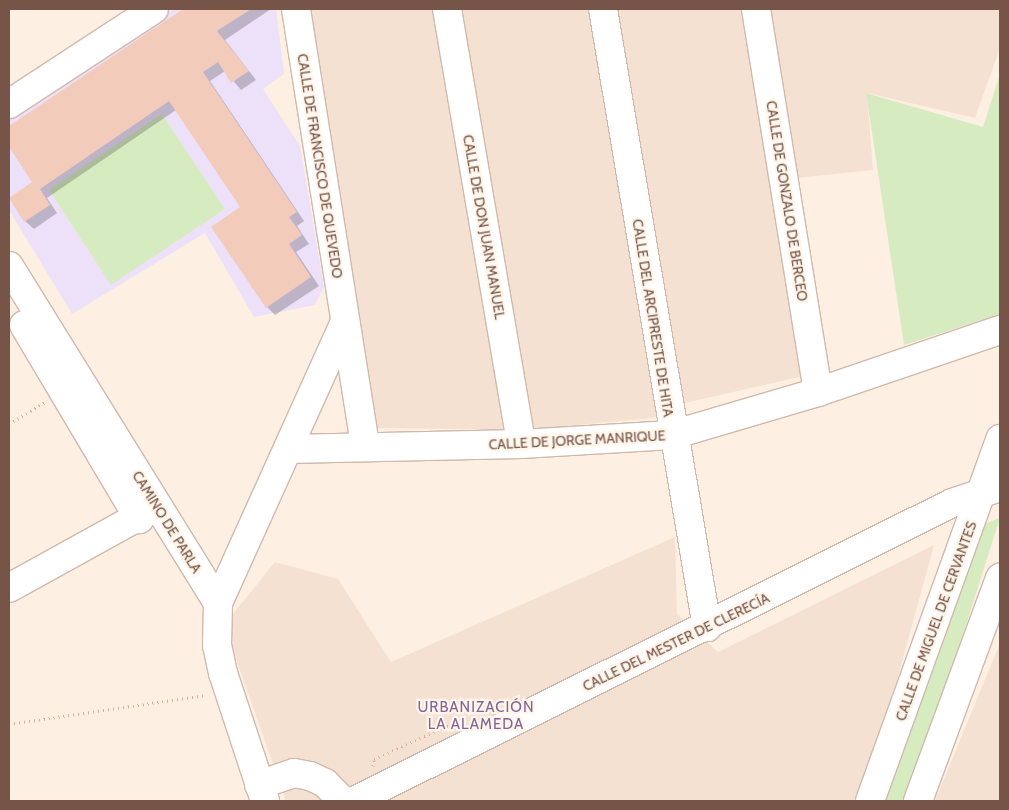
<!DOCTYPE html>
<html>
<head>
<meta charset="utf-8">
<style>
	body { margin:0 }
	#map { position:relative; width:1009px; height:810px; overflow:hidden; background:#fdf0e3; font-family:Cabin,sans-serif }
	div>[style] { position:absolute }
	.residential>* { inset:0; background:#f5e1d2 }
	.education>* { inset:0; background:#ede0f9 }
	.green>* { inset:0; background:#d7ebc1 }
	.shadow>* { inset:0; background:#0003 }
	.building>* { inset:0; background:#f3cbba }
	.path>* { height:3px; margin-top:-1.5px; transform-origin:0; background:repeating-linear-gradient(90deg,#d8ae9d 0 1px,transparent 0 5px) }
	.roads { filter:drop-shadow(1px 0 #d0b9ac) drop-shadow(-1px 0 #d0b9ac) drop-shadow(0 1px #d0b9ac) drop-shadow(0 -1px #d0b9ac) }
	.minor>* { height:28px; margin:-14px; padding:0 14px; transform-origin:14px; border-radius:14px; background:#fff }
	span { translate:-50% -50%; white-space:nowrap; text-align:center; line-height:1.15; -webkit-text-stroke:4.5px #fff5ea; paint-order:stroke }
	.street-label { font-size:14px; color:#765448 }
	.neighbourhood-label { font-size:15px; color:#826499; letter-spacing:1px }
	.frame { position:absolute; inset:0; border:10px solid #765448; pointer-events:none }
</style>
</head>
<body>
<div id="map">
	<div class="residential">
		<div style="clip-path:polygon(290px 9px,1000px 9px,1000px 48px,975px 118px,867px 93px,873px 170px,796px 178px,817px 373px,685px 403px,652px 418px,524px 430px,372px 428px)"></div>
		<div style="clip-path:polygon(675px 537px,677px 614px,718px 652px,934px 545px,864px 801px,286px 801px,224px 625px,275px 562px,338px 579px,391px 662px)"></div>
		<div style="clip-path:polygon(1000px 643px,1000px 801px,935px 801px)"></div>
	</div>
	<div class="education">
		<div style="clip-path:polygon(174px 9px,276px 9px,284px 74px,263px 89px,300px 146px,324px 287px,315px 305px,254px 317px,205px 233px,72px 314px,9px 210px,9px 120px)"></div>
	</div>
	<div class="green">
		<div style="clip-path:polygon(1000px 74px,1000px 314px,904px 345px,866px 93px,983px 127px)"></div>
		<div style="clip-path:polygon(162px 114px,225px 209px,111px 285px,49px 190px)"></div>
		<div style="clip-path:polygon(1000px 518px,910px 801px,885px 801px,978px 526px)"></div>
	</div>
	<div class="shadow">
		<div style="clip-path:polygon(185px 9px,271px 9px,225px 40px,256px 80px,241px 90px,225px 71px,210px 81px,304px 221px,297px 226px,309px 244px,296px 252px,319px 286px,275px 315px,267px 307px,242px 208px,176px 110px,47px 198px,57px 213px,34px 229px,25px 221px,34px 182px,9px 145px,9px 128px)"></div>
	</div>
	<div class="building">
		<div style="clip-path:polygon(183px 9px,251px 9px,217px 31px,249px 71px,231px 83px,218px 62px,203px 72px,297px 212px,289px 217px,302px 235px,289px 244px,311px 277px,266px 308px,211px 227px,240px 207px,169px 101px,40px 189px,50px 205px,24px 222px,9px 198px,32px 182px,9px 147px,9px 126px)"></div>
	</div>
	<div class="path">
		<div style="left:9px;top:424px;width:42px;rotate:-31.4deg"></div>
		<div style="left:9px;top:724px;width:199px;rotate:-8.4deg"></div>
		<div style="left:373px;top:766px;width:7px;rotate:-82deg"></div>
		<div style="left:374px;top:759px;width:97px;rotate:-24.4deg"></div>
	</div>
	<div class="roads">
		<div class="minor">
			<div style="left:296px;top:9px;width:443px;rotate:81deg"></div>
			<div style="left:447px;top:9px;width:441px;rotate:80.3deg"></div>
			<div style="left:603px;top:9px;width:627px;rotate:80.45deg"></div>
			<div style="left:756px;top:9px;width:388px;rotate:80.8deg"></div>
			<div style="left:9px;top:104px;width:173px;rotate:-33.2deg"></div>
			<div style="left:9px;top:266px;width:397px;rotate:58.2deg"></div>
			<div style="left:218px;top:603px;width:42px;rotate:91.4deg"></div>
			<div style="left:217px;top:645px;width:29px;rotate:78deg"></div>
			<div style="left:223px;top:673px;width:135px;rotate:71.8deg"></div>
			<div style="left:24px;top:325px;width:226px;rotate:59.3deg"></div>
			<div style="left:288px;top:449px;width:233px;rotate:-1.2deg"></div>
			<div style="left:521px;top:444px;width:151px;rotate:-3.4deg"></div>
			<div style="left:672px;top:435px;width:152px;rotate:-16.4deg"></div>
			<div style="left:818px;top:392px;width:192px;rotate:-18.8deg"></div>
			<div style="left:9px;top:588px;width:166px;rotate:-28.9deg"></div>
			<div style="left:218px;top:603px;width:308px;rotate:-65.7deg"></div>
			<div style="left:259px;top:785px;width:37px;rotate:-19deg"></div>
			<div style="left:294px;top:773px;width:16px;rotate:11deg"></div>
			<div style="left:310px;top:776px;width:17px;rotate:25deg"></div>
			<div style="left:325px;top:783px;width:25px;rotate:45deg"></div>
			<div style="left:354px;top:801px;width:668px;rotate:-26.49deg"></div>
			<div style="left:952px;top:503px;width:51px;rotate:-18.4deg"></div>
			<div style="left:870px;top:801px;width:385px;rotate:-70.2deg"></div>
			<div style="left:918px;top:801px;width:238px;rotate:-69.8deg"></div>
		</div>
	</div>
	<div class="street-label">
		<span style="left:320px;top:166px;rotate:81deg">CALLE DE FRANCISCO DE QUEVEDO</span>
		<span style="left:787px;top:201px;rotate:81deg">CALLE DE GONZALO DE BERCEO</span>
		<span style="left:484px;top:227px;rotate:80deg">CALLE DE DON JUAN MANUEL</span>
		<span style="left:653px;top:318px;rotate:81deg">CALLE DEL ARCIPRESTE DE HITA</span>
		<span style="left:577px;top:440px;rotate:-3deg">CALLE DE JORGE MANRIQUE</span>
		<span style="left:167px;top:522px;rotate:58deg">CAMINO DE PARLA</span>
		<span style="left:936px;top:621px;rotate:-70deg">CALLE DE MIGUEL DE CERVANTES</span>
		<span style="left:676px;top:642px;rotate:-26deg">CALLE DEL MESTER DE CLERECÍA</span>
	</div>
	<div class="neighbourhood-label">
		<span style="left:476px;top:716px">URBANIZACIÓN<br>LA ALAMEDA</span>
	</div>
	<div class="frame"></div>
</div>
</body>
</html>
